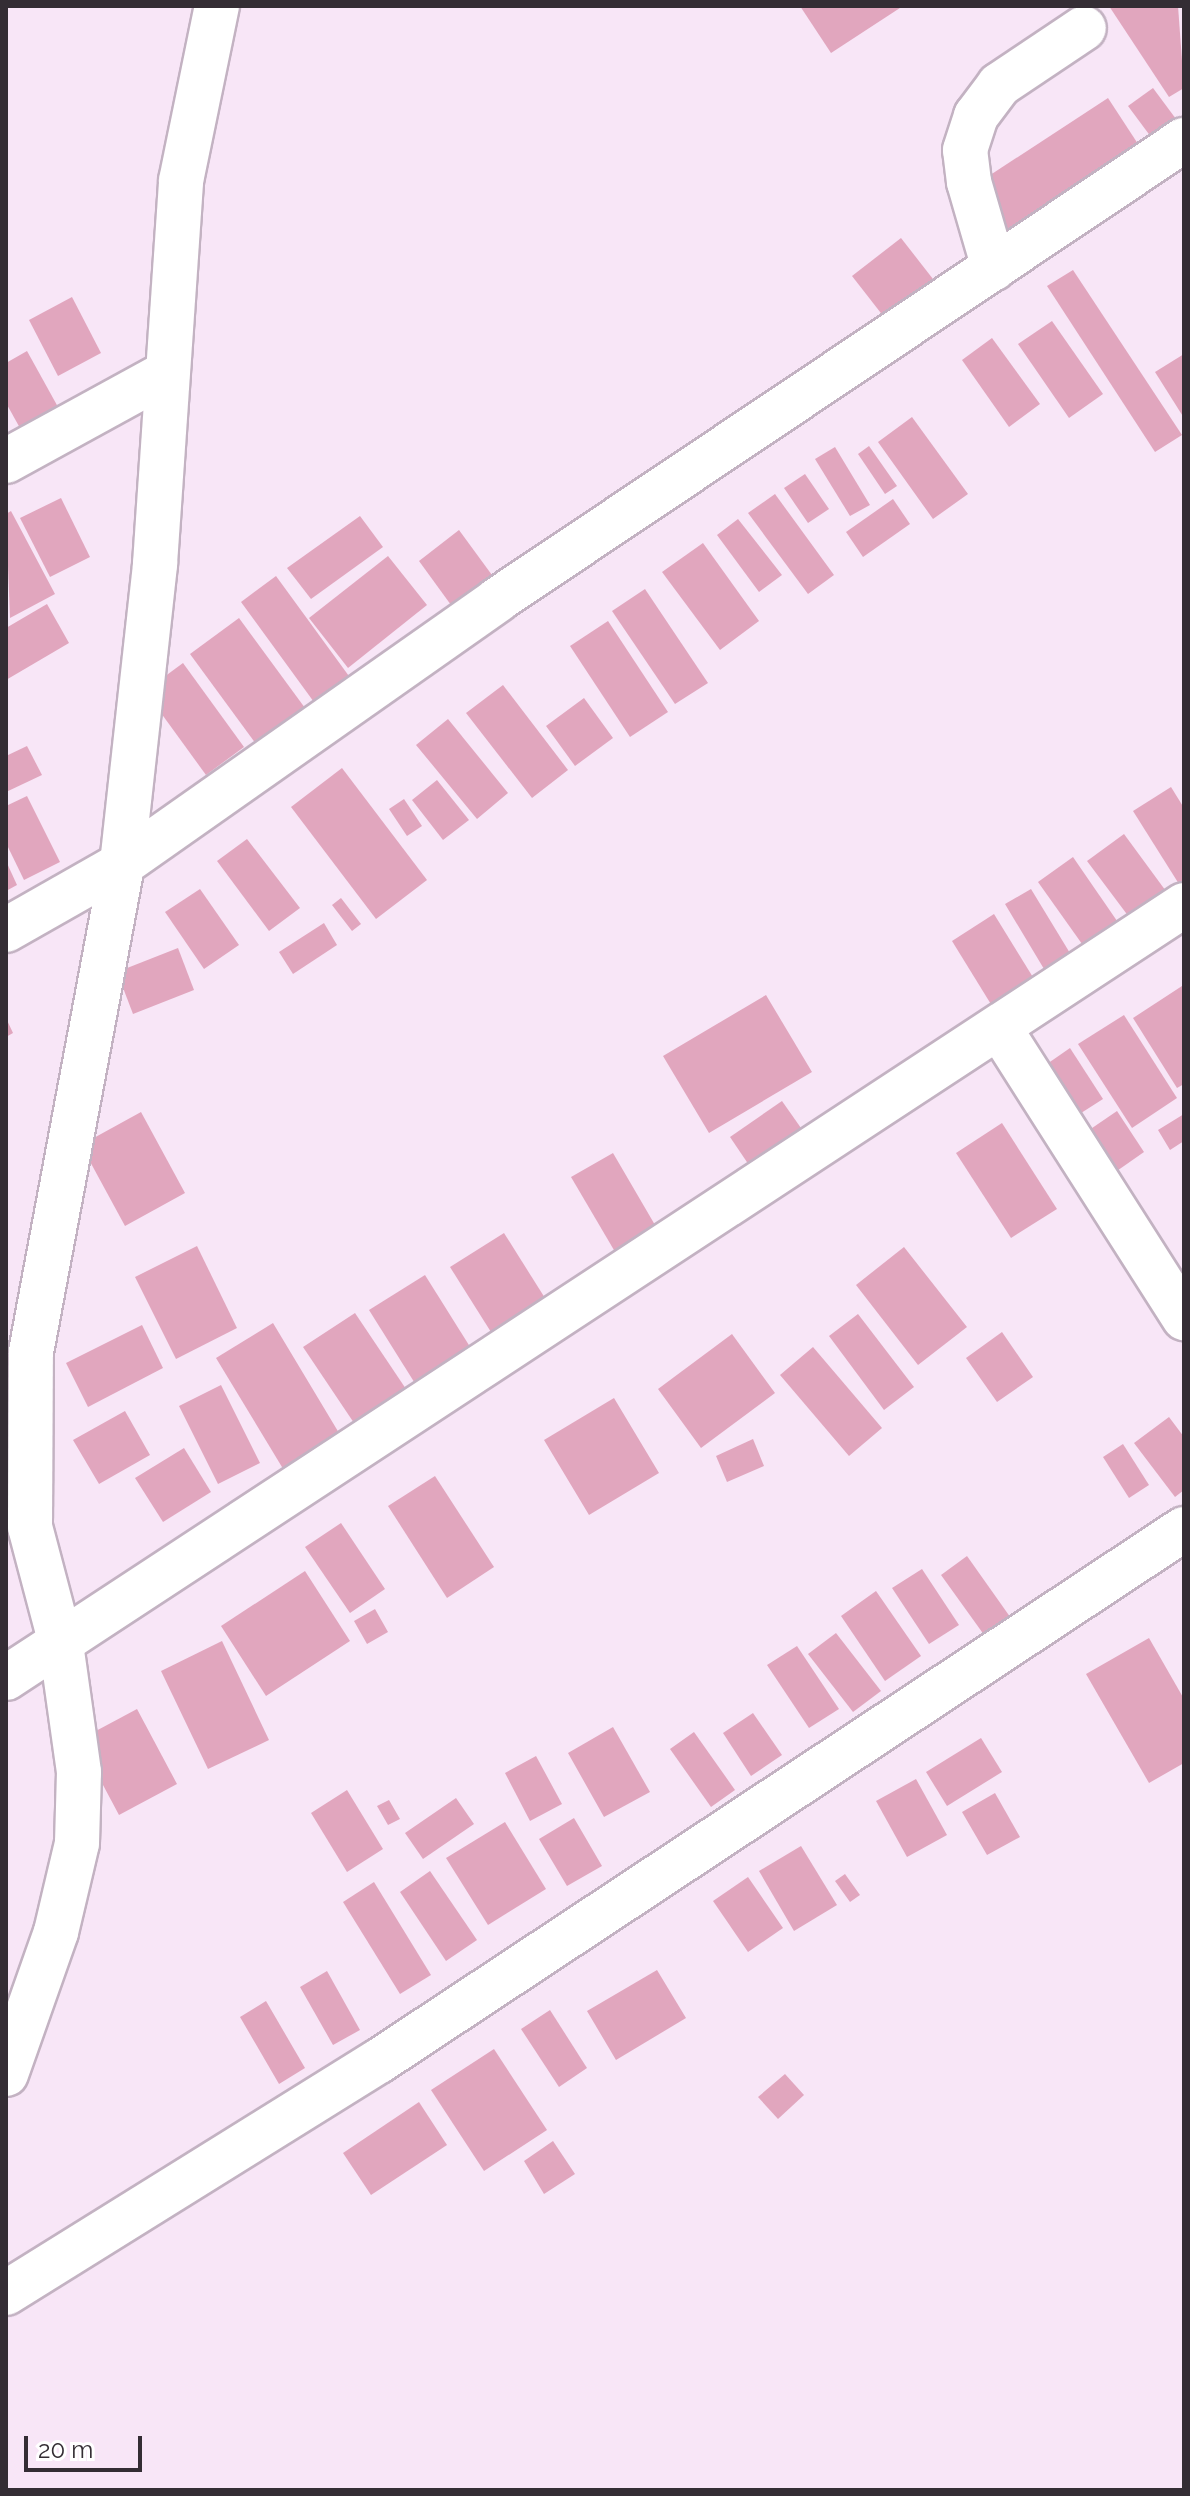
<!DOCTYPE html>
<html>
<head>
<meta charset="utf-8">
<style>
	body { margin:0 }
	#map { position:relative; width:1190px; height:2496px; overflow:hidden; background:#f8e6f7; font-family:Raleway,sans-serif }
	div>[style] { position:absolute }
	.building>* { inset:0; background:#e1a6be }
	.roads { filter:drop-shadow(2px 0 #c3b2c2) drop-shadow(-2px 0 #c3b2c2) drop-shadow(0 2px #c3b2c2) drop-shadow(0 -2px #c3b2c2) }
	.street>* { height:44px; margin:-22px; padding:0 22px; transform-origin:22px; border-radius:22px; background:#fff }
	span { translate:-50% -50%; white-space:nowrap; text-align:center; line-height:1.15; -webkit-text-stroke:7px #fff; paint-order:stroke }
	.frame { position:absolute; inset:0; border:8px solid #342d34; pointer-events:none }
	.scale { position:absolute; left:24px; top:2436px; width:118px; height:36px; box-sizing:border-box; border:4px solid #342d34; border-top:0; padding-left:10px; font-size:24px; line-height:28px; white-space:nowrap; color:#342d34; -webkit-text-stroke:6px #fff; paint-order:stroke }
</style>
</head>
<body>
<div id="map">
	<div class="building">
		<div style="clip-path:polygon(800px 6px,903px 6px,831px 53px)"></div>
		<div style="clip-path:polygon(1109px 6px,1178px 6px,1184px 88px,1169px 97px)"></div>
		<div style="clip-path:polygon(1153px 88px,1176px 119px,1151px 137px,1128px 106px)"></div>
		<div style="clip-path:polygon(1108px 98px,1140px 147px,1006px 234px,975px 185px)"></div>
		<div style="clip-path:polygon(901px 238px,940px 288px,891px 326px,852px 276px)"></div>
		<div style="clip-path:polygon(1073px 270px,1182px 435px,1155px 452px,1047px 286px)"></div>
		<div style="clip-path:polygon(72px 297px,101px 353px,58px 376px,29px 320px)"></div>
		<div style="clip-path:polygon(1052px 321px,1103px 394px,1069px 418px,1018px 344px)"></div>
		<div style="clip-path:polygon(992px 338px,1040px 404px,1009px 427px,962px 360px)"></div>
		<div style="clip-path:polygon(27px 351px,58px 407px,20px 428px,6px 403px,6px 363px)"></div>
		<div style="clip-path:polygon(1184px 354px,1184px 418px,1155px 372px)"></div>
		<div style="clip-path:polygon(912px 417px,968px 494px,933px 519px,878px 442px)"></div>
		<div style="clip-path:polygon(869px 446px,897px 486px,885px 494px,858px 454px)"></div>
		<div style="clip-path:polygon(835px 447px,870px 505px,850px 516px,815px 459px)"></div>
		<div style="clip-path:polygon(805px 474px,829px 509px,808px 523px,784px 488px)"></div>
		<div style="clip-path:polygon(775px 494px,834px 575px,808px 594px,748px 513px)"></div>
		<div style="clip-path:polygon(61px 498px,90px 557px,50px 577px,20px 518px)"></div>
		<div style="clip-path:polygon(893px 499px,910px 524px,863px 557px,846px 532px)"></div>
		<div style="clip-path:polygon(11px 511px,55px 594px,10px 618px,6px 514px)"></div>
		<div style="clip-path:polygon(360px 516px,383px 547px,311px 599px,287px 568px)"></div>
		<div style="clip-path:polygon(738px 519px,782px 575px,759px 592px,717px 535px)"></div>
		<div style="clip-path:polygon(459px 530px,500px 586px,459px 616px,419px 561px)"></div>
		<div style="clip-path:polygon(703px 543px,759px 621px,720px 650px,662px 572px)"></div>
		<div style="clip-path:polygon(388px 556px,427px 605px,348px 668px,309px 618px)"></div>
		<div style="clip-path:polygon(276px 576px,354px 683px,319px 709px,241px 602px)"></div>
		<div style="clip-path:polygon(645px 589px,708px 683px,675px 704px,612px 611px)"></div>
		<div style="clip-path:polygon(47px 604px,69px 643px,6px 680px,6px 628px)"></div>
		<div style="clip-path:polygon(239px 618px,305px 708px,256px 744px,190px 654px)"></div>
		<div style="clip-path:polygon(608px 621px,668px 712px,630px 737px,570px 646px)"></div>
		<div style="clip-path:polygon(183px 663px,244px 747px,206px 775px,145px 691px)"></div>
		<div style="clip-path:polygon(503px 685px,568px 770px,532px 798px,466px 713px)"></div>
		<div style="clip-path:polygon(584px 698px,613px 738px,575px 766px,546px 726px)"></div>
		<div style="clip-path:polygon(448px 719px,508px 793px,477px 819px,416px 745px)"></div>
		<div style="clip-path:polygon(27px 746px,42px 775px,6px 792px,6px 756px)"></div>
		<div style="clip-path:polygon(342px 768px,427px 880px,376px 919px,291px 807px)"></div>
		<div style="clip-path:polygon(437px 780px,469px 820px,443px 840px,412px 800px)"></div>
		<div style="clip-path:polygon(1171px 787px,1184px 808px,1184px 892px,1133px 811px)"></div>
		<div style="clip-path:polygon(27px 796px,60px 862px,24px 880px,6px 843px,6px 806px)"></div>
		<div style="clip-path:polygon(404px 799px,422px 826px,407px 836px,389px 809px)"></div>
		<div style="clip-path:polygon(1124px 834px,1171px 898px,1135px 925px,1087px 861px)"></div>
		<div style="clip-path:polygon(247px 839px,300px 908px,269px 931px,217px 861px)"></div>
		<div style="clip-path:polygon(1073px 857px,1126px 934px,1092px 958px,1038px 882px)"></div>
		<div style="clip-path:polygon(6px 861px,17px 885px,6px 891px)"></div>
		<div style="clip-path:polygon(200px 889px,239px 945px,204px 969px,165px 912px)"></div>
		<div style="clip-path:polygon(1031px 889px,1076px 963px,1050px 979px,1005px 904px)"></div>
		<div style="clip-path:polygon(341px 898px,361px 924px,352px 931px,332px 905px)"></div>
		<div style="clip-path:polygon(994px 914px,1039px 987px,997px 1014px,952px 941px)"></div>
		<div style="clip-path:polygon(324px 923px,337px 945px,293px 974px,279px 952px)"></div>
		<div style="clip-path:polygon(178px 948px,194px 990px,133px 1014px,117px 972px)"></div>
		<div style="clip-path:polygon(1182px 986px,1184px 1084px,1177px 1088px,1133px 1018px)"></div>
		<div style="clip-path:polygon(766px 995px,812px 1072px,709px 1133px,663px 1056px)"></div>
		<div style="clip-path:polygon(1124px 1015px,1177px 1098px,1132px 1128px,1078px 1044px)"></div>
		<div style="clip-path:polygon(6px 1018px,13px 1033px,6px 1037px)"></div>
		<div style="clip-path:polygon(1070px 1048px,1103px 1099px,1067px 1122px,1034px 1073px)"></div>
		<div style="clip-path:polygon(782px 1101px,808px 1138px,755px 1174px,730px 1137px)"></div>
		<div style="clip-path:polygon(1117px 1111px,1144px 1152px,1104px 1180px,1076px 1139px)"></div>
		<div style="clip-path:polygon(141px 1112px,185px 1193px,125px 1226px,81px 1145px)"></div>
		<div style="clip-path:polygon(1184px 1114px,1184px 1141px,1170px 1150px,1158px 1130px)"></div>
		<div style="clip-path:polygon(1002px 1123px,1057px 1209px,1011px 1238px,956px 1153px)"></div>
		<div style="clip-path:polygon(613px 1153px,662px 1237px,621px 1262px,571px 1177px)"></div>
		<div style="clip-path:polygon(504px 1233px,550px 1306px,496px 1340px,450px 1267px)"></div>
		<div style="clip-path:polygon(197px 1246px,237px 1328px,176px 1359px,135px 1277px)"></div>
		<div style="clip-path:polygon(904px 1247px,967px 1327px,918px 1365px,856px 1285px)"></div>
		<div style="clip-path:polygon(425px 1275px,472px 1350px,416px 1385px,369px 1310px)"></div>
		<div style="clip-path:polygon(355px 1313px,406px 1389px,354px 1423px,303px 1347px)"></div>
		<div style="clip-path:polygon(858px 1314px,914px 1387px,884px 1410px,829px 1336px)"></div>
		<div style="clip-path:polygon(273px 1323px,345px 1443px,288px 1477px,216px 1358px)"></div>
		<div style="clip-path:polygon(142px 1325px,163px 1368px,88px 1407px,66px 1363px)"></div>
		<div style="clip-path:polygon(1002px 1332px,1033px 1377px,997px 1402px,966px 1358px)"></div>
		<div style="clip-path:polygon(732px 1334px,775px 1393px,701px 1448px,658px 1389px)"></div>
		<div style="clip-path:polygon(813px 1347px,882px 1428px,849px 1456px,780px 1375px)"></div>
		<div style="clip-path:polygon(221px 1385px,260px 1463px,218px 1484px,179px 1406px)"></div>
		<div style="clip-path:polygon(614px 1398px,659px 1473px,589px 1515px,544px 1440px)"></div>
		<div style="clip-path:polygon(125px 1411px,150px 1455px,99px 1484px,73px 1440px)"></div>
		<div style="clip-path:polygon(1169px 1417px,1184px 1437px,1184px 1490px,1175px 1497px,1134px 1443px)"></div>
		<div style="clip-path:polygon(753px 1439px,764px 1466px,727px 1482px,716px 1456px)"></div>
		<div style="clip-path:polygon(1123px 1444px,1149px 1485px,1129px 1498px,1103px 1457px)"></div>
		<div style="clip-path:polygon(184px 1448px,211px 1492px,163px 1522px,135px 1478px)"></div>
		<div style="clip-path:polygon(435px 1476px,494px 1567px,447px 1598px,388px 1506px)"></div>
		<div style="clip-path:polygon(341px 1523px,385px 1589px,350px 1613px,305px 1547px)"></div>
		<div style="clip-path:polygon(967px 1556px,1013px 1621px,987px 1639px,941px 1575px)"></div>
		<div style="clip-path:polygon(922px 1569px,959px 1625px,929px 1644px,892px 1588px)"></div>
		<div style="clip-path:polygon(305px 1571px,350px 1641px,266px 1696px,221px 1626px)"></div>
		<div style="clip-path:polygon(876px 1591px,921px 1656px,885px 1681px,841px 1616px)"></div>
		<div style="clip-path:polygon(375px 1609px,388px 1632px,367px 1644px,354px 1621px)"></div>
		<div style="clip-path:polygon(836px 1633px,881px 1691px,853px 1712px,808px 1654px)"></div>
		<div style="clip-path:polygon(1149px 1638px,1184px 1699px,1184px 1763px,1149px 1783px,1086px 1674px)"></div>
		<div style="clip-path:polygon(222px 1641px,269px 1740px,208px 1769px,161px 1671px)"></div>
		<div style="clip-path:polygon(797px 1646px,839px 1709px,809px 1728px,767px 1665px)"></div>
		<div style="clip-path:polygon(137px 1709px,177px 1784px,119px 1815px,79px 1740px)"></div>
		<div style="clip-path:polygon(753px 1713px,782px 1755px,751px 1776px,723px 1733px)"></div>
		<div style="clip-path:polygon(613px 1727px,650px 1792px,604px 1817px,568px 1753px)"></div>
		<div style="clip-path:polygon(694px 1732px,735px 1790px,711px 1807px,670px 1749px)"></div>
		<div style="clip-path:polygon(981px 1738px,1002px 1772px,947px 1806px,926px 1772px)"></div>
		<div style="clip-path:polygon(536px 1756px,562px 1804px,530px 1821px,505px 1773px)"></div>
		<div style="clip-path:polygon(916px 1779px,947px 1835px,907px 1857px,876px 1801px)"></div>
		<div style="clip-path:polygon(347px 1790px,383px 1849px,347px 1872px,311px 1813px)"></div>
		<div style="clip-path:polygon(995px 1793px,1020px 1837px,987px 1855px,962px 1812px)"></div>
		<div style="clip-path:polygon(456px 1798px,474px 1824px,423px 1859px,405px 1833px)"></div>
		<div style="clip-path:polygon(389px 1800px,400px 1819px,388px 1825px,377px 1806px)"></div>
		<div style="clip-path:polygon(574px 1818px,602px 1866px,567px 1886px,539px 1839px)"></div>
		<div style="clip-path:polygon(505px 1822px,546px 1889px,488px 1925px,446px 1858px)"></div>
		<div style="clip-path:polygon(801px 1846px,837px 1905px,794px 1931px,759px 1871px)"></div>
		<div style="clip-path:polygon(430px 1871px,477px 1940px,446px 1961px,400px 1892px)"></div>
		<div style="clip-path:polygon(845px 1874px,860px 1895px,850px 1902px,835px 1881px)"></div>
		<div style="clip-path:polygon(748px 1877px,783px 1928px,748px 1952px,713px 1901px)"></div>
		<div style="clip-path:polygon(374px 1882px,431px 1975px,400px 1994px,343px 1902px)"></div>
		<div style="clip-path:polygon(657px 1970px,686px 2018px,616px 2060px,587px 2011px)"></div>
		<div style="clip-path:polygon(327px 1971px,360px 2030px,333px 2045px,300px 1987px)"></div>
		<div style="clip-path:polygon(266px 2001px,305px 2068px,279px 2084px,240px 2017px)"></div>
		<div style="clip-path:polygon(550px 2010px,587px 2068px,559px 2087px,521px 2029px)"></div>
		<div style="clip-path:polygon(494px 2049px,547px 2130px,484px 2171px,431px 2090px)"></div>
		<div style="clip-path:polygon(785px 2074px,804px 2095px,778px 2119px,758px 2097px)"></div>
		<div style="clip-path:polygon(419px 2102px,447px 2145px,371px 2195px,343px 2153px)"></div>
		<div style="clip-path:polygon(553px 2141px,575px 2174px,544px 2194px,524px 2161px)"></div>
	</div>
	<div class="roads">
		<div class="street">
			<div style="left:994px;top:268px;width:90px;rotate:-106.2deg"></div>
			<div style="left:969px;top:182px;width:32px;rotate:-97deg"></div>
			<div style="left:965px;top:150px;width:36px;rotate:-72deg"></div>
			<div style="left:976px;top:116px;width:39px;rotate:-53deg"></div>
			<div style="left:999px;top:85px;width:102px;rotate:-33.8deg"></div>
			<div style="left:6px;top:461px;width:183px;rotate:-28.7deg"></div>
			<div style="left:6px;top:930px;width:133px;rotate:-29.6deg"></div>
			<div style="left:122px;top:864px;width:302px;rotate:-83.7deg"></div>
			<div style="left:155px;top:564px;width:384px;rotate:-86.1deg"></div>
			<div style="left:181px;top:181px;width:179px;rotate:-78.4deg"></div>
			<div style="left:1000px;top:1029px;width:343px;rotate:57.5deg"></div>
			<div style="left:6px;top:1678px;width:1409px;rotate:-33.27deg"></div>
			<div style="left:6px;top:2074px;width:151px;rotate:-70.6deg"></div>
			<div style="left:56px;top:1932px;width:91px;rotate:-76.7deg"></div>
			<div style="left:77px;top:1843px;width:71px;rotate:-88.4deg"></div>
			<div style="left:79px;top:1772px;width:129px;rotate:-98deg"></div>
			<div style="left:61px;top:1644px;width:121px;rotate:-104.8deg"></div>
			<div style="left:30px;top:1527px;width:175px;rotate:-89.7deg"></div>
			<div style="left:31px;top:1352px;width:496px;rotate:-79.4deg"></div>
			<div style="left:122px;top:864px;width:459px;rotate:-35.1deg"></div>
			<div style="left:497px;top:600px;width:827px;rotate:-33.81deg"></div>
			<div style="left:6px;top:2293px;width:439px;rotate:-31.9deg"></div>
			<div style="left:379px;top:2061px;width:965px;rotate:-33.46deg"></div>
		</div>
	</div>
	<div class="frame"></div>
	<div class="scale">20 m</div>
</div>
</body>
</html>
